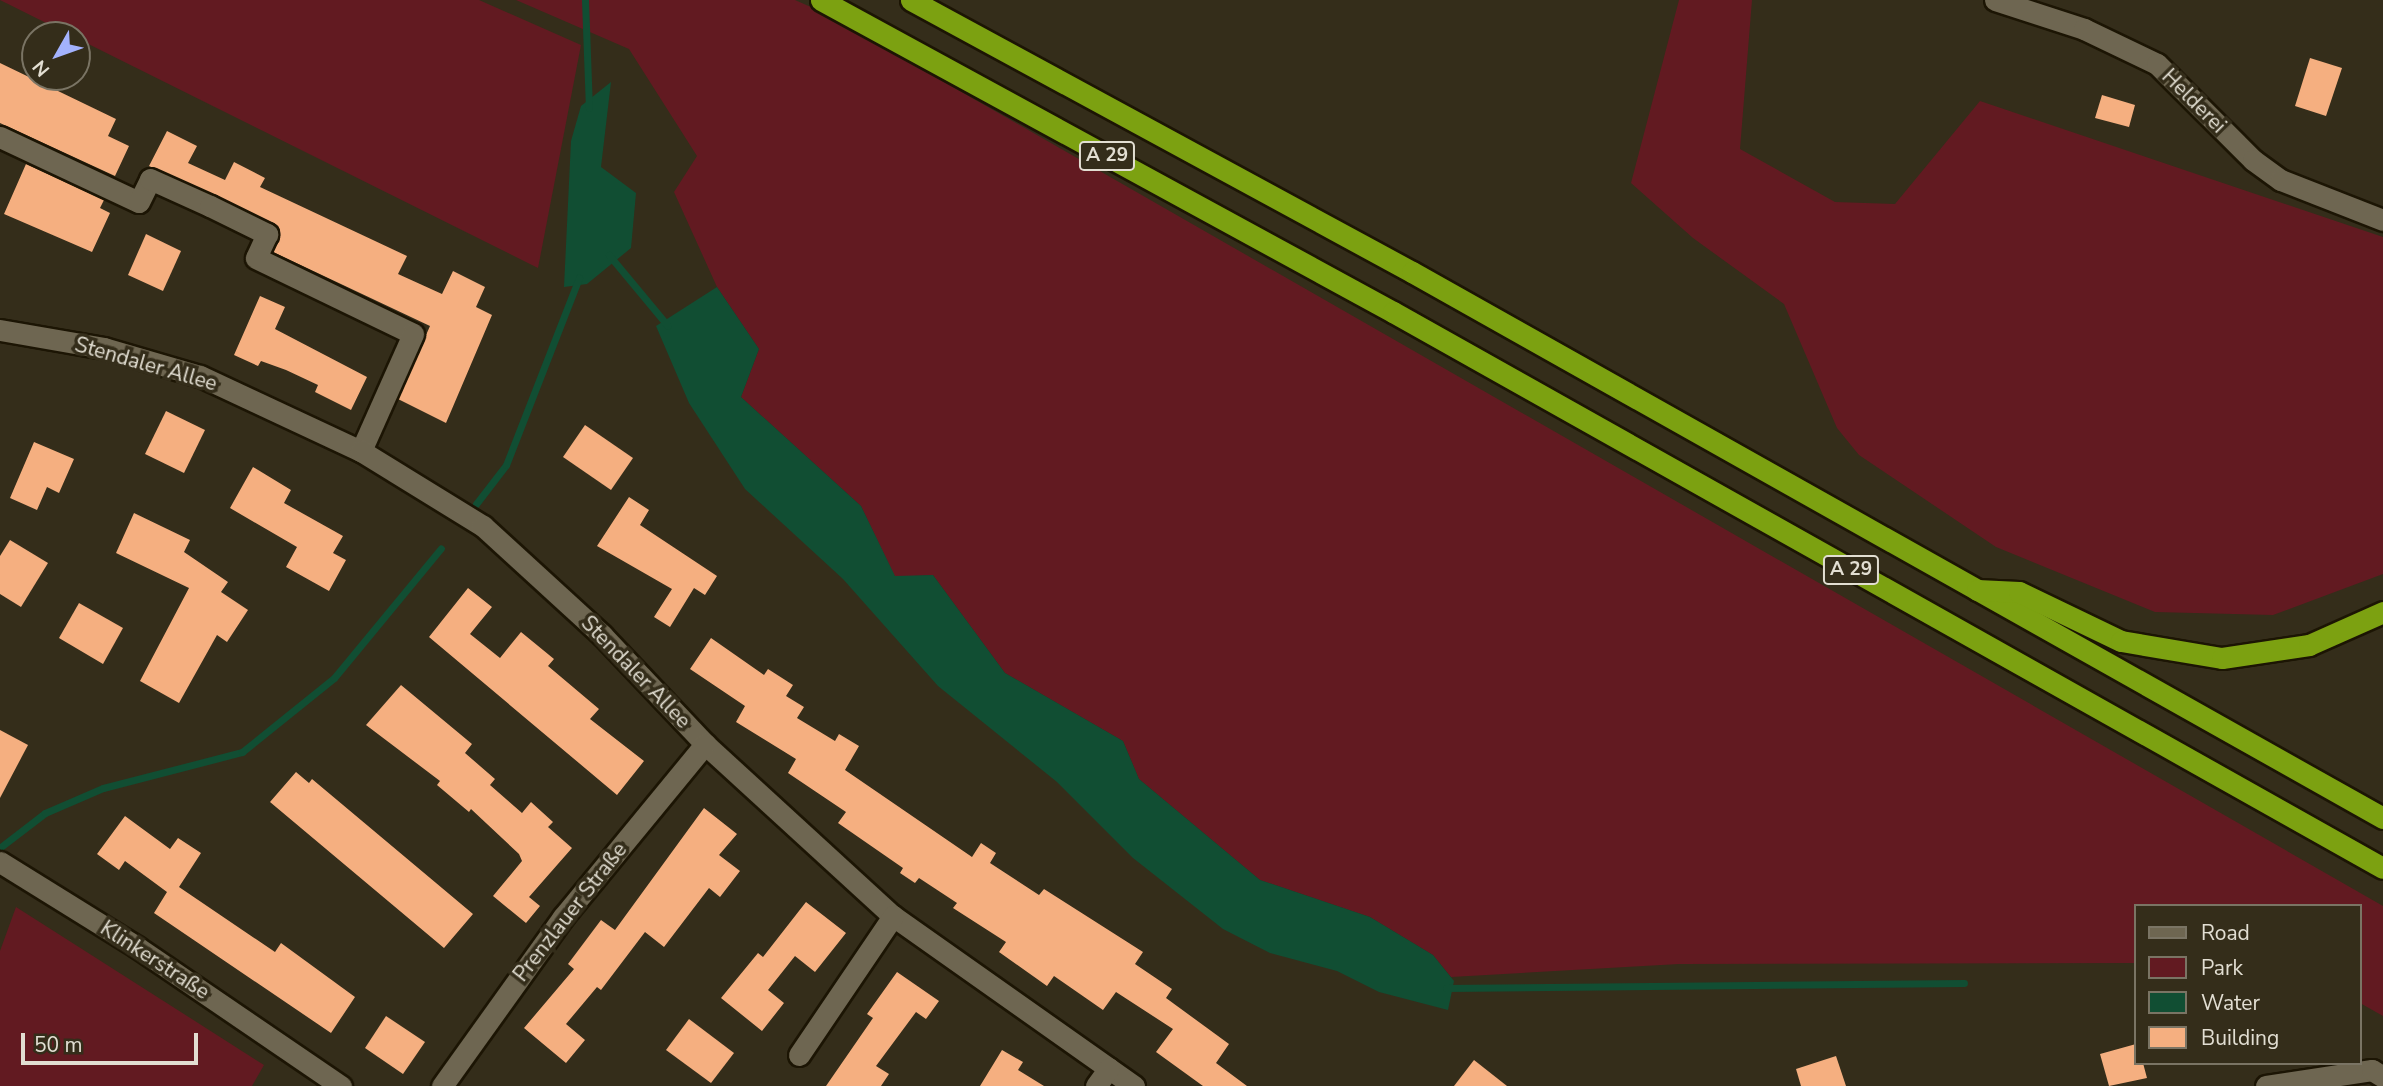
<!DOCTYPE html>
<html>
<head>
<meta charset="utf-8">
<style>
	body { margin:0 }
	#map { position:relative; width:2383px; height:1086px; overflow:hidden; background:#342d1a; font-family:"Nunito Sans",sans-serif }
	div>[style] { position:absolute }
	.green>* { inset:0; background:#621a21 }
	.water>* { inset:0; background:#114e33 }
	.stream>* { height:7px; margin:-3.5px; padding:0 3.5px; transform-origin:3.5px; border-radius:3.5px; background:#114e33 }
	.building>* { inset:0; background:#f5af80 }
	.roads { filter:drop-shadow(2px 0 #1c1504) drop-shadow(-2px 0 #1c1504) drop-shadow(0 2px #1c1504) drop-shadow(0 -2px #1c1504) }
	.street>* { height:21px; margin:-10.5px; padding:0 10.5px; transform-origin:10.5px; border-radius:10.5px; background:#6e6651 }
	.highway>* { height:21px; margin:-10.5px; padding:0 10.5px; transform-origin:10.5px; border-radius:10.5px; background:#7ca111 }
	span { translate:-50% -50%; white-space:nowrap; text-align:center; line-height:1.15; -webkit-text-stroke:7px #342d1a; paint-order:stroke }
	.shield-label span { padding:2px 5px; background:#342d1a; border:2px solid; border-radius:5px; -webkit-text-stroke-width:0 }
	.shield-label { font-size:19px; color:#e2ded2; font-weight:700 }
	.street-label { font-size:21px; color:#e2ded2 }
	.legend { position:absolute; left:2134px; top:904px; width:228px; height:161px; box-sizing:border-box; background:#342d1a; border:2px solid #7a7464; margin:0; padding:9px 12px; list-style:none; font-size:21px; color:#e2ded2 }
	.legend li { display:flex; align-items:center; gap:14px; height:35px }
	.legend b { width:35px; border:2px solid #7a7464 }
	.north { position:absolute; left:21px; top:21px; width:70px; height:70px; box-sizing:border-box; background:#342d1a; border:2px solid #7a7464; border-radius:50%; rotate:230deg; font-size:19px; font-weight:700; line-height:28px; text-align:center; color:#e2ded2 }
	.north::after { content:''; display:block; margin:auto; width:24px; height:32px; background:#a3b2fd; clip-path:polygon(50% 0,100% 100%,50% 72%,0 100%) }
	.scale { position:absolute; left:21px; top:1033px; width:177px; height:32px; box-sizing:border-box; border:4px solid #e2ded2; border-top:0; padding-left:9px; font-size:21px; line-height:24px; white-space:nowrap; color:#e2ded2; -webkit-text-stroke:5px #342d1a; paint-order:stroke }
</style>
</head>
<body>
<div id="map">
	<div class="green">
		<div style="clip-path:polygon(0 0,479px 0,581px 45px,538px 268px)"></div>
		<div style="clip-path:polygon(516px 0,795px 0,822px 12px,2383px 906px,2383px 1016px,2360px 1003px,2360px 906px,2136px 906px,2136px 963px,1679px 964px,1451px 977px,1433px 955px,1370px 917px,1260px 880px,1139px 779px,1123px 741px,1005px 673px,933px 575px,895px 577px,861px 506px,741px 397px,759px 349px,717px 287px,674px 192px,697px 156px,629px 49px)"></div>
		<div style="clip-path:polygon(1679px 0,1752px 0,1740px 149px,1835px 202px,1895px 204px,1980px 101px,2383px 237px,2383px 574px,2273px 615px,2155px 612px,1996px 547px,1859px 455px,1837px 428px,1784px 304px,1693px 238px,1631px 183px)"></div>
		<div style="clip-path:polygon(16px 907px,264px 1065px,252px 1086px,0 1086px,0 951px)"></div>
	</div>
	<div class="water">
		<div style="clip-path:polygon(611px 82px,601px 167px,636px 193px,631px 248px,587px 284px,564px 287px,571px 141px,581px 106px)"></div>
		<div style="clip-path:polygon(717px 287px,759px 349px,741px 397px,861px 506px,895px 576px,933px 575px,1005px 673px,1123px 741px,1139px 779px,1260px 880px,1370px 917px,1433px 955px,1454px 981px,1448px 1010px,1379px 992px,1337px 971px,1270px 953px,1223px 929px,1133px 858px,1057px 782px,938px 686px,843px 579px,745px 489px,689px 403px,656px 326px)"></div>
	</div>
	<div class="stream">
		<div style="left:585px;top:0;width:108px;rotate:87.9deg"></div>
		<div style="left:609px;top:255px;width:92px;rotate:50.3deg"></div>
		<div style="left:476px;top:504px;width:49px;rotate:-52.4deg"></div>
		<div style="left:506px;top:465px;width:201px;rotate:-68.7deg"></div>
		<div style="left:2px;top:846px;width:54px;rotate:-37.5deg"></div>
		<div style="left:45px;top:813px;width:63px;rotate:-23.3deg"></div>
		<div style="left:103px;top:788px;width:144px;rotate:-14.5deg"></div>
		<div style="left:242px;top:752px;width:118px;rotate:-38.8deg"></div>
		<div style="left:334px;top:678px;width:168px;rotate:-50.5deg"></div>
		<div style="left:1446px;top:988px;width:518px;rotate:-0.55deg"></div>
	</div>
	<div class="building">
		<div style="clip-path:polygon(2310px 58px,2342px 68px,2326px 116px,2295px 106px)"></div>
		<div style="clip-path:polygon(0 63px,116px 119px,108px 136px,129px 146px,115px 176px,0 123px)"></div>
		<div style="clip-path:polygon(2102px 95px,2135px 105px,2129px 127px,2095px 118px)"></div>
		<div style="clip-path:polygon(167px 131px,197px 146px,188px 163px,225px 180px,234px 162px,265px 178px,260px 187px,407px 256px,398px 274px,442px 294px,453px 271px,485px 287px,476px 307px,492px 315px,446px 423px,398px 399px,430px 326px,273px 252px,280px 234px,273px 223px,149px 166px)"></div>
		<div style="clip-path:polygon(26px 164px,104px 200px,100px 208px,110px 213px,92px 252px,4px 214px)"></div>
		<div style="clip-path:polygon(146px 234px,181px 251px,163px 291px,128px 275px)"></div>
		<div style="clip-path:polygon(260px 296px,285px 307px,275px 329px,367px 377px,351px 410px,315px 392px,318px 385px,286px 370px,261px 361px,258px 366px,234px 355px)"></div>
		<div style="clip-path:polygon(166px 411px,205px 430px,184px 473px,145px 454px)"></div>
		<div style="clip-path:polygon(585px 425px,633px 458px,611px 490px,563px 457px)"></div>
		<div style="clip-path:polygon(34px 442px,74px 459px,59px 493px,47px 487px,37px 510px,10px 498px)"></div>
		<div style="clip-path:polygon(253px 467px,291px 490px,284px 503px,343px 536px,333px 553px,346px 560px,329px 591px,286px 567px,297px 547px,230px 508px)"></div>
		<div style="clip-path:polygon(629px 497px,649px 510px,640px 525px,717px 576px,705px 595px,694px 588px,670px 627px,654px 617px,672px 589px,597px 546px)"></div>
		<div style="clip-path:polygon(134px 513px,190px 540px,184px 552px,228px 582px,221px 592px,248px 610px,227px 642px,217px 635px,179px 703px,140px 681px,189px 588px,116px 553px)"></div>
		<div style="clip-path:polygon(10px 540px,48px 563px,21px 607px,0 594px,0 556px)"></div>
		<div style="clip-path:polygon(468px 588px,492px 607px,470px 634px,500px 658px,521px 632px,554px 659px,548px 666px,599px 709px,590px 719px,644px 761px,617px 795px,429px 637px)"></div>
		<div style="clip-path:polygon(79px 603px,123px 628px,103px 664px,59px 638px)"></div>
		<div style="clip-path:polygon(711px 638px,764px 675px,768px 669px,793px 685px,786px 696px,804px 707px,797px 718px,835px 741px,839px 734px,859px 746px,845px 770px,972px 857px,981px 843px,996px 853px,990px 863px,1039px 895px,1044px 889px,1143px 952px,1135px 964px,1172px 989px,1166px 998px,1229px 1044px,1216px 1063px,1247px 1086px,1203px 1086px,1156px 1052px,1173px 1029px,1116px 992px,1103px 1010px,1054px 976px,1047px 986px,999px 952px,1006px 942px,953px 908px,957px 903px,919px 878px,915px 883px,900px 873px,903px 868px,838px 823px,846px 812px,788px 773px,796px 759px,736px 722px,745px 706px,690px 669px)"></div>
		<div style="clip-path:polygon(401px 685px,472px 744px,465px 753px,495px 779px,490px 785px,522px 813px,531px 802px,553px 822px,548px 827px,572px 848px,529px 897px,540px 906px,526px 923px,493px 896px,522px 861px,519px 854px,471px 809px,469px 812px,437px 785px,440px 781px,366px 725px)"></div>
		<div style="clip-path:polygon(0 730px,28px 745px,0 798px)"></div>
		<div style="clip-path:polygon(296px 772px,309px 783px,312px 779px,473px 914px,444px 948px,270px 802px)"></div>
		<div style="clip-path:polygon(704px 808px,737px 834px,719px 855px,740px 871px,720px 897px,709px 888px,664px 947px,645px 932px,601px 990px,597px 987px,566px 1024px,585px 1040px,566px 1063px,524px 1028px,574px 969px,568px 964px,601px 920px,615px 930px)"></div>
		<div style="clip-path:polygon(125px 816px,170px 849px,178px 838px,201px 853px,179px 887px,275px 952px,281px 943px,355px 997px,331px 1033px,154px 913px,167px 892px,125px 861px,119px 870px,97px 854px)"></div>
		<div style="clip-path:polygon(806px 902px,846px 933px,815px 972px,795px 956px,768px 990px,784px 1003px,762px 1031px,721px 998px,758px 953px,763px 957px)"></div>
		<div style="clip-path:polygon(897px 972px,939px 1001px,926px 1019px,916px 1012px,876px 1066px,889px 1074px,881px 1086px,826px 1086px,873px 1018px,867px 1014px)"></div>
		<div style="clip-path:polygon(386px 1016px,425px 1042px,403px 1074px,365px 1048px)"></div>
		<div style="clip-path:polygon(689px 1019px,734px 1053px,711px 1083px,666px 1050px)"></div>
		<div style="clip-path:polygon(2136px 1044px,2136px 1063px,2143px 1063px,2147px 1078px,2109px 1086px,2100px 1054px)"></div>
		<div style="clip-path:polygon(1002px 1050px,1023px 1062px,1018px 1070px,1044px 1086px,980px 1086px)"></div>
		<div style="clip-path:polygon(1836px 1056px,1846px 1086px,1801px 1086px,1796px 1069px)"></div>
		<div style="clip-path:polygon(1474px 1060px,1507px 1086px,1454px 1086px)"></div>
	</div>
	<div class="roads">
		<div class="street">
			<div style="left:1995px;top:0;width:94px;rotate:18deg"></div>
			<div style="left:2084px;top:29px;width:81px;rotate:25.6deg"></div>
			<div style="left:2157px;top:64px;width:136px;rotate:45deg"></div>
			<div style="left:2253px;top:160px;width:34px;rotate:36deg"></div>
			<div style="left:2281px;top:180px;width:110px;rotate:21.4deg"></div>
			<div style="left:0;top:137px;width:153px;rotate:25.1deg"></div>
			<div style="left:139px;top:202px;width:25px;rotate:-64deg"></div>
			<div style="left:150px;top:179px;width:66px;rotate:24.2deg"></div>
			<div style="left:210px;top:206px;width:64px;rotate:26.2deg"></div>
			<div style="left:267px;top:234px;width:26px;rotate:115deg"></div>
			<div style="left:256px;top:258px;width:174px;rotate:25.8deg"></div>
			<div style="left:413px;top:334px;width:128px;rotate:114deg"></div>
			<div style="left:0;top:330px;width:106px;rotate:9.8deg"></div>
			<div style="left:104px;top:348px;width:100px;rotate:16.3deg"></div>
			<div style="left:200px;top:376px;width:178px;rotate:25deg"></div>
			<div style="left:361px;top:451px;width:143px;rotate:31.6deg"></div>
			<div style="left:483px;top:526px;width:161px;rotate:42.5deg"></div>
			<div style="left:602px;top:635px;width:150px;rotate:46.6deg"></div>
			<div style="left:705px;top:744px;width:255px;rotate:42.5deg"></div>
			<div style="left:893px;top:916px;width:295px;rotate:35.2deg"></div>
			<div style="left:0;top:862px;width:161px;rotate:31.8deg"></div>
			<div style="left:137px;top:947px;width:247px;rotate:34.3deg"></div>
			<div style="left:799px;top:1055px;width:168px;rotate:-55.9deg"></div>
			<div style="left:442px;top:1086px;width:208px;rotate:-54.4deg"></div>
			<div style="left:563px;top:917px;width:224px;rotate:-50.6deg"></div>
			<div style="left:1096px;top:1086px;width:22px;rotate:-54deg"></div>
			<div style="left:2266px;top:1086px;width:107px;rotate:-8.6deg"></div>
			<div style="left:2372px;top:1070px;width:13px;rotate:32deg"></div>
		</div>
		<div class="highway">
			<div style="left:821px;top:0;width:652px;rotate:28.61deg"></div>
			<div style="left:1393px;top:312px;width:1135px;rotate:29.32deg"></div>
			<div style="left:911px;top:0;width:570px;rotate:28.5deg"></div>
			<div style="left:1412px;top:272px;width:1114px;rotate:29.35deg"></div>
			<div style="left:1977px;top:590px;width:42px;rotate:2.7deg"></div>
			<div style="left:2019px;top:592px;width:113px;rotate:25.7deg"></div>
			<div style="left:2121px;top:641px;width:102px;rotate:9.6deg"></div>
			<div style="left:2222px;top:658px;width:88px;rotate:-8.5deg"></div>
			<div style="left:2309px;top:645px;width:81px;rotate:-24deg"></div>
		</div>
	</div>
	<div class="shield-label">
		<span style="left:1107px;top:156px">A 29</span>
		<span style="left:1851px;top:570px">A 29</span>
	</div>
	<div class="street-label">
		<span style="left:2194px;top:101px;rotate:45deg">Helderei</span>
		<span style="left:146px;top:364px;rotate:16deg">Stendaler Allee</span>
		<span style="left:636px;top:672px;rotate:46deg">Stendaler Allee</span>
		<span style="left:570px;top:912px;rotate:-52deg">Prenzlauer Straße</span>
		<span style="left:155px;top:960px;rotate:33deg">Klinkerstraße</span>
	</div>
	<ul class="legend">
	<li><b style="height:9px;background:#6e6651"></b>Road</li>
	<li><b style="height:19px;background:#621a21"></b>Park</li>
	<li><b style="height:19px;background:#114e33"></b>Water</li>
	<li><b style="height:19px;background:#f5af80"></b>Building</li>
	</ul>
	<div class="north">N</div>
	<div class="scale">50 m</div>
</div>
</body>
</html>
